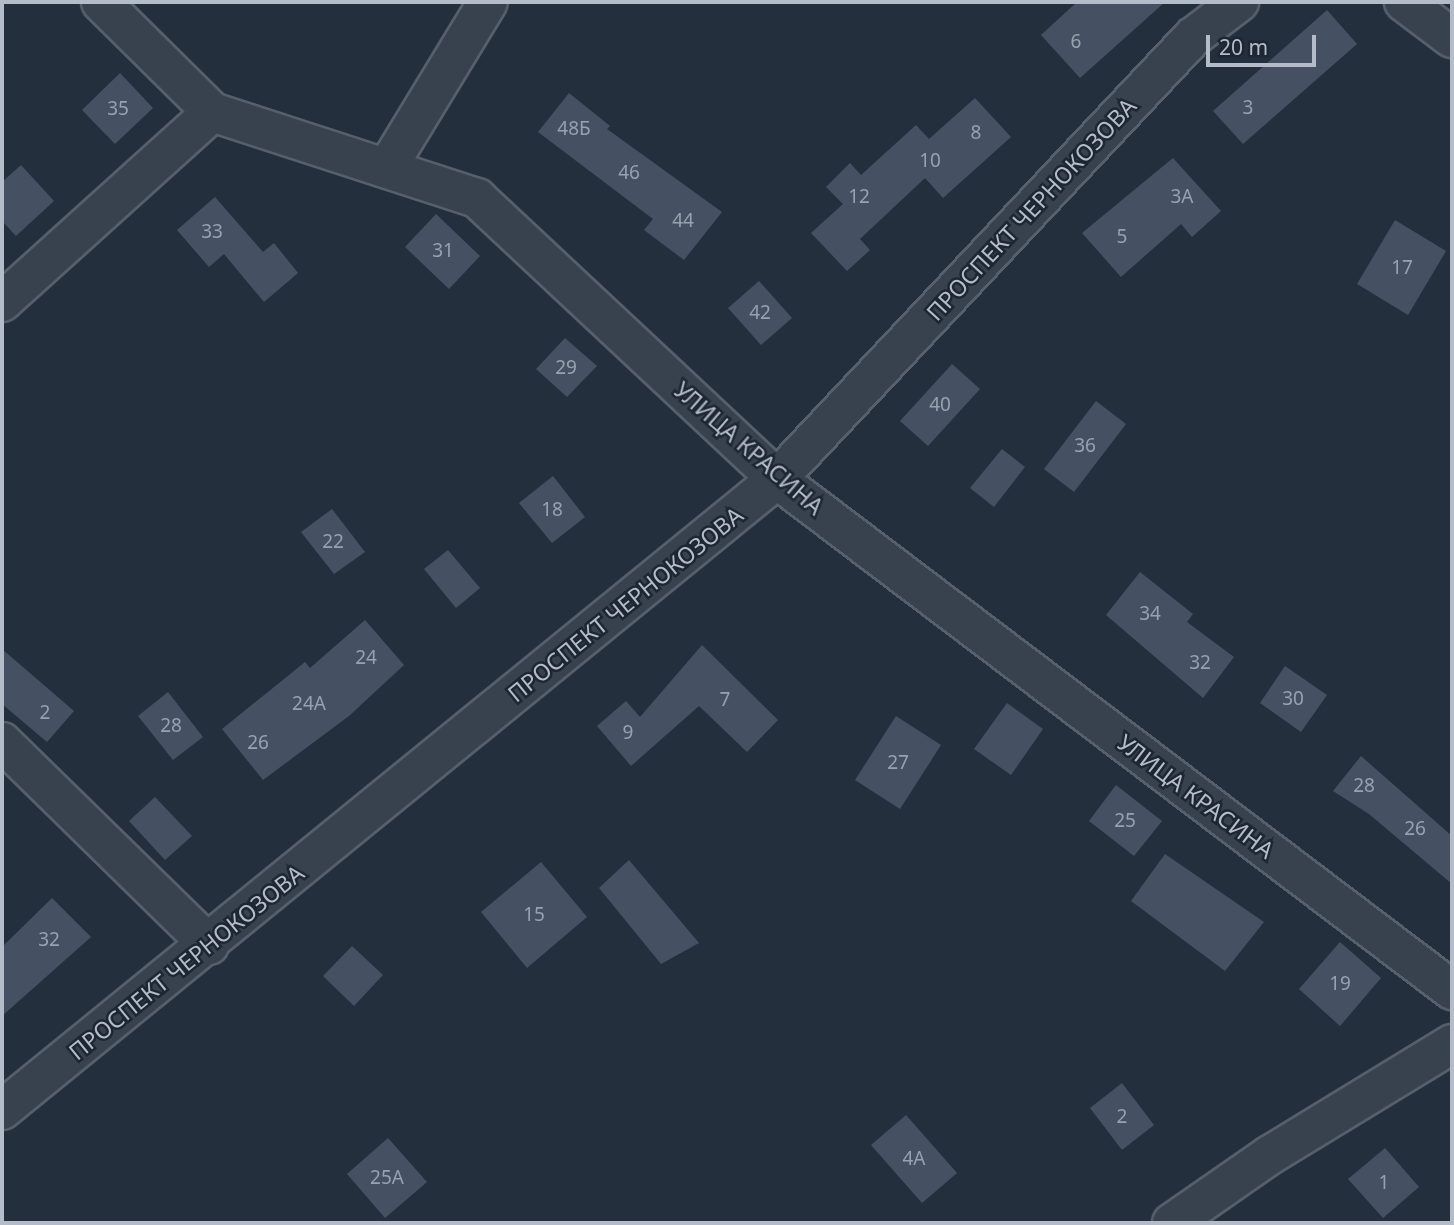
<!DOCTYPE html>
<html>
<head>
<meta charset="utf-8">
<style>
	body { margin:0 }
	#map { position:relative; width:1454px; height:1225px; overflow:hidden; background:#242f3e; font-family:"Noto Sans",sans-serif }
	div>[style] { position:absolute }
	.building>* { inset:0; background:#455162 }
	.roads { filter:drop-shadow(2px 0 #565f6c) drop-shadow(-2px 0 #565f6c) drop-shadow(0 2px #565f6c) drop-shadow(0 -2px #565f6c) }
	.minor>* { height:38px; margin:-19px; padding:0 19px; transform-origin:19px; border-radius:19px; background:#38414e }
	span { translate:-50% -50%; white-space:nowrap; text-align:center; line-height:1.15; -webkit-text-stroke:5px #1d2633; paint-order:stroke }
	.number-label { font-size:19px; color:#98a1af }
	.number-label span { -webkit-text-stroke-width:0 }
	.street-label { font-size:23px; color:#b4bcc9 }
	.frame { position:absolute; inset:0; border:4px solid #b4bcc9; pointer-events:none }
	.scale { position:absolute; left:1206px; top:35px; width:110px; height:32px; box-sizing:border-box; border:4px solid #b4bcc9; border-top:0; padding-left:9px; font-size:21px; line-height:24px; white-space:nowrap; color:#b4bcc9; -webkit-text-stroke:5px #1d2633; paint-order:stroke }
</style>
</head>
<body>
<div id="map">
	<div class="building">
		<div style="clip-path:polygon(1077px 2px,1165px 2px,1080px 78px,1041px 35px)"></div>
		<div style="clip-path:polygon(1327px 10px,1357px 44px,1243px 144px,1213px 111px)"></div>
		<div style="clip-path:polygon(120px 73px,153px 108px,115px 144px,82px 110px)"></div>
		<div style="clip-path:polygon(569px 93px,610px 126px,607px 129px,722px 212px,684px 260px,644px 230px,653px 219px,538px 132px)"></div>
		<div style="clip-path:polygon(975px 98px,1011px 137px,943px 198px,925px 178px,860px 239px,870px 250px,847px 271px,811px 233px,843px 204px,826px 187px,850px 163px,861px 175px,916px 125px,929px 139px)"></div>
		<div style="clip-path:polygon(1173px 158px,1221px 211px,1192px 237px,1181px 224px,1121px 277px,1082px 233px)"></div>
		<div style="clip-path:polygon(21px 165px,54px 201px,16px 236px,2px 221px,2px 182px)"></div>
		<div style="clip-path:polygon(215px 197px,263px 252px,274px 243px,298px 273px,264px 302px,224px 254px,209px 267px,177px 230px)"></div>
		<div style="clip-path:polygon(436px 214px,480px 256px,449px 289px,405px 247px)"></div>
		<div style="clip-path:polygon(1395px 220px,1446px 251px,1408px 315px,1357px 284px)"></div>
		<div style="clip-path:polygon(759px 281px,792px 318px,761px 345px,728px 308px)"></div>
		<div style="clip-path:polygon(565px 338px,597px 366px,567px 397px,536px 369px)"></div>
		<div style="clip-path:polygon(952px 364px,980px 389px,928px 446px,900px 421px)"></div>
		<div style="clip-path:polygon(1096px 401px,1126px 424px,1074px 492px,1044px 469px)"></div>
		<div style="clip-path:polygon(1002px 449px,1025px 467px,994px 507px,970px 488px)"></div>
		<div style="clip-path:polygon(553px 476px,585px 517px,552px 543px,519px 503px)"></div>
		<div style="clip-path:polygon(332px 509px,365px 552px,334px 574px,301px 532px)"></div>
		<div style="clip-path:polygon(448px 550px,480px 588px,456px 608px,424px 569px)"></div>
		<div style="clip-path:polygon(1140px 572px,1193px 614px,1187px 622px,1234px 657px,1203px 698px,1106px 615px)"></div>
		<div style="clip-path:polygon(365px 620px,404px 665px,349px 716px,263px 780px,222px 729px,305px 662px,310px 668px)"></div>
		<div style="clip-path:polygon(702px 645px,778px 720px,747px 752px,699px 706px,631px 766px,597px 726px,626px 701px,640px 717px)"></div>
		<div style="clip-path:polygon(2px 649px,74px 711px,47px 742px,2px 704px)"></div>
		<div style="clip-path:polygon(1285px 666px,1327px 695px,1301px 732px,1260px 703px)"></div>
		<div style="clip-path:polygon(168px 692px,203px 737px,173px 760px,138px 716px)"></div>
		<div style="clip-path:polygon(1007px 703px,1043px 729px,1011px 775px,974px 749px)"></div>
		<div style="clip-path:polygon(896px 716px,941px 745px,900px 809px,855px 780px)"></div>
		<div style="clip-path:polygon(1361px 756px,1452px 836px,1452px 884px,1369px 814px,1333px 791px)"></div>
		<div style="clip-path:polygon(1116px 785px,1162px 821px,1134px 856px,1089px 821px)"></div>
		<div style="clip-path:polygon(155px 797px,192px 836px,165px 860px,129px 821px)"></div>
		<div style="clip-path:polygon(1165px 854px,1264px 922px,1225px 971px,1131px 901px)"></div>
		<div style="clip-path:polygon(629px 860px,699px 943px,661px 964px,599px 888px)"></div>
		<div style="clip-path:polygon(541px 862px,587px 917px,527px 968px,481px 912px)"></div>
		<div style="clip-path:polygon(52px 898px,91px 937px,2px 1016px,2px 947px)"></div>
		<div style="clip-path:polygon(1340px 942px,1381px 978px,1340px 1026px,1299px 989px)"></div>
		<div style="clip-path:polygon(352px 946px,383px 975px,354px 1006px,323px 976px)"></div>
		<div style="clip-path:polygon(1122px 1083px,1154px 1125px,1122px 1150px,1090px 1108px)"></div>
		<div style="clip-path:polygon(906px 1115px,957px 1173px,922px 1203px,871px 1145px)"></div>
		<div style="clip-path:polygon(388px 1138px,427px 1182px,385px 1218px,347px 1174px)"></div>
		<div style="clip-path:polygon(1385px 1148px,1419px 1187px,1383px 1218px,1348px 1179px)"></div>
	</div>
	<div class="roads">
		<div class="minor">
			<div style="left:101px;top:2px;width:156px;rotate:44.7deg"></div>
			<div style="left:212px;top:112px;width:279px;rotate:18deg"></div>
			<div style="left:477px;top:198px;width:411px;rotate:43.1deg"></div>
			<div style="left:777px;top:479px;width:847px;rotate:37.13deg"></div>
			<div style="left:1404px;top:2px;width:60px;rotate:36.9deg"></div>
			<div style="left:387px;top:168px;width:194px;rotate:-58.7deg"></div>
			<div style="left:2px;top:302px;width:283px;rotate:-42.1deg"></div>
			<div style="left:2px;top:742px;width:290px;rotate:44.4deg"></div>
			<div style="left:2px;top:1110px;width:999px;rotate:-39.15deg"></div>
			<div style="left:777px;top:479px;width:607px;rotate:-46.74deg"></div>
			<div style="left:1193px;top:37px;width:58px;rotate:-37.3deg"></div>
			<div style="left:1172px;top:1223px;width:119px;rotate:-34.8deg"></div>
			<div style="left:1270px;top:1155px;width:213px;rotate:-31.4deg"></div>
		</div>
	</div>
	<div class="number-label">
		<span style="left:1076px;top:42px">6</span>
		<span style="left:1248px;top:108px">3</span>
		<span style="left:118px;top:109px">35</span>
		<span style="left:574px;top:129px">48Б</span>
		<span style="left:976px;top:133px">8</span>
		<span style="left:930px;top:161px">10</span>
		<span style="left:629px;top:173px">46</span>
		<span style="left:859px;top:197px">12</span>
		<span style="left:1182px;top:197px">3А</span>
		<span style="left:683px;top:221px">44</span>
		<span style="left:212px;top:232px">33</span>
		<span style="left:1122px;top:237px">5</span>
		<span style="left:443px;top:251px">31</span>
		<span style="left:1402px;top:268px">17</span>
		<span style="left:760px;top:313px">42</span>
		<span style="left:566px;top:368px">29</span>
		<span style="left:940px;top:405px">40</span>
		<span style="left:1085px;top:446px">36</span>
		<span style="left:552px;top:510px">18</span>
		<span style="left:333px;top:542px">22</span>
		<span style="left:1150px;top:614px">34</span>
		<span style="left:366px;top:658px">24</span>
		<span style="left:1200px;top:663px">32</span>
		<span style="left:1293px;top:699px">30</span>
		<span style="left:725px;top:700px">7</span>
		<span style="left:309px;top:704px">24А</span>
		<span style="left:45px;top:713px">2</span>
		<span style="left:171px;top:726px">28</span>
		<span style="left:628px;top:733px">9</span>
		<span style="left:258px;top:743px">26</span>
		<span style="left:898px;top:763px">27</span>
		<span style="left:1364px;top:786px">28</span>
		<span style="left:1125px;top:821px">25</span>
		<span style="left:1415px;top:829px">26</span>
		<span style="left:534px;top:915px">15</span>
		<span style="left:49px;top:940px">32</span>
		<span style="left:1340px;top:984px">19</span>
		<span style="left:1122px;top:1117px">2</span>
		<span style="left:914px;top:1159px">4А</span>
		<span style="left:387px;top:1178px">25А</span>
		<span style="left:1384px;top:1183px">1</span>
	</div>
	<div class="street-label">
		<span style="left:1031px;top:209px;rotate:-47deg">ПРОСПЕКТ ЧЕРНОКОЗОВА</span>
		<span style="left:749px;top:448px;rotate:41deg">УЛИЦА КРАСИНА</span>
		<span style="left:625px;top:604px;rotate:-39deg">ПРОСПЕКТ ЧЕРНОКОЗОВА</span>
		<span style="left:1196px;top:796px;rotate:37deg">УЛИЦА КРАСИНА</span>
		<span style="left:186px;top:962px;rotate:-39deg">ПРОСПЕКТ ЧЕРНОКОЗОВА</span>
	</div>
	<div class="frame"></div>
	<div class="scale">20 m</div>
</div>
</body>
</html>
